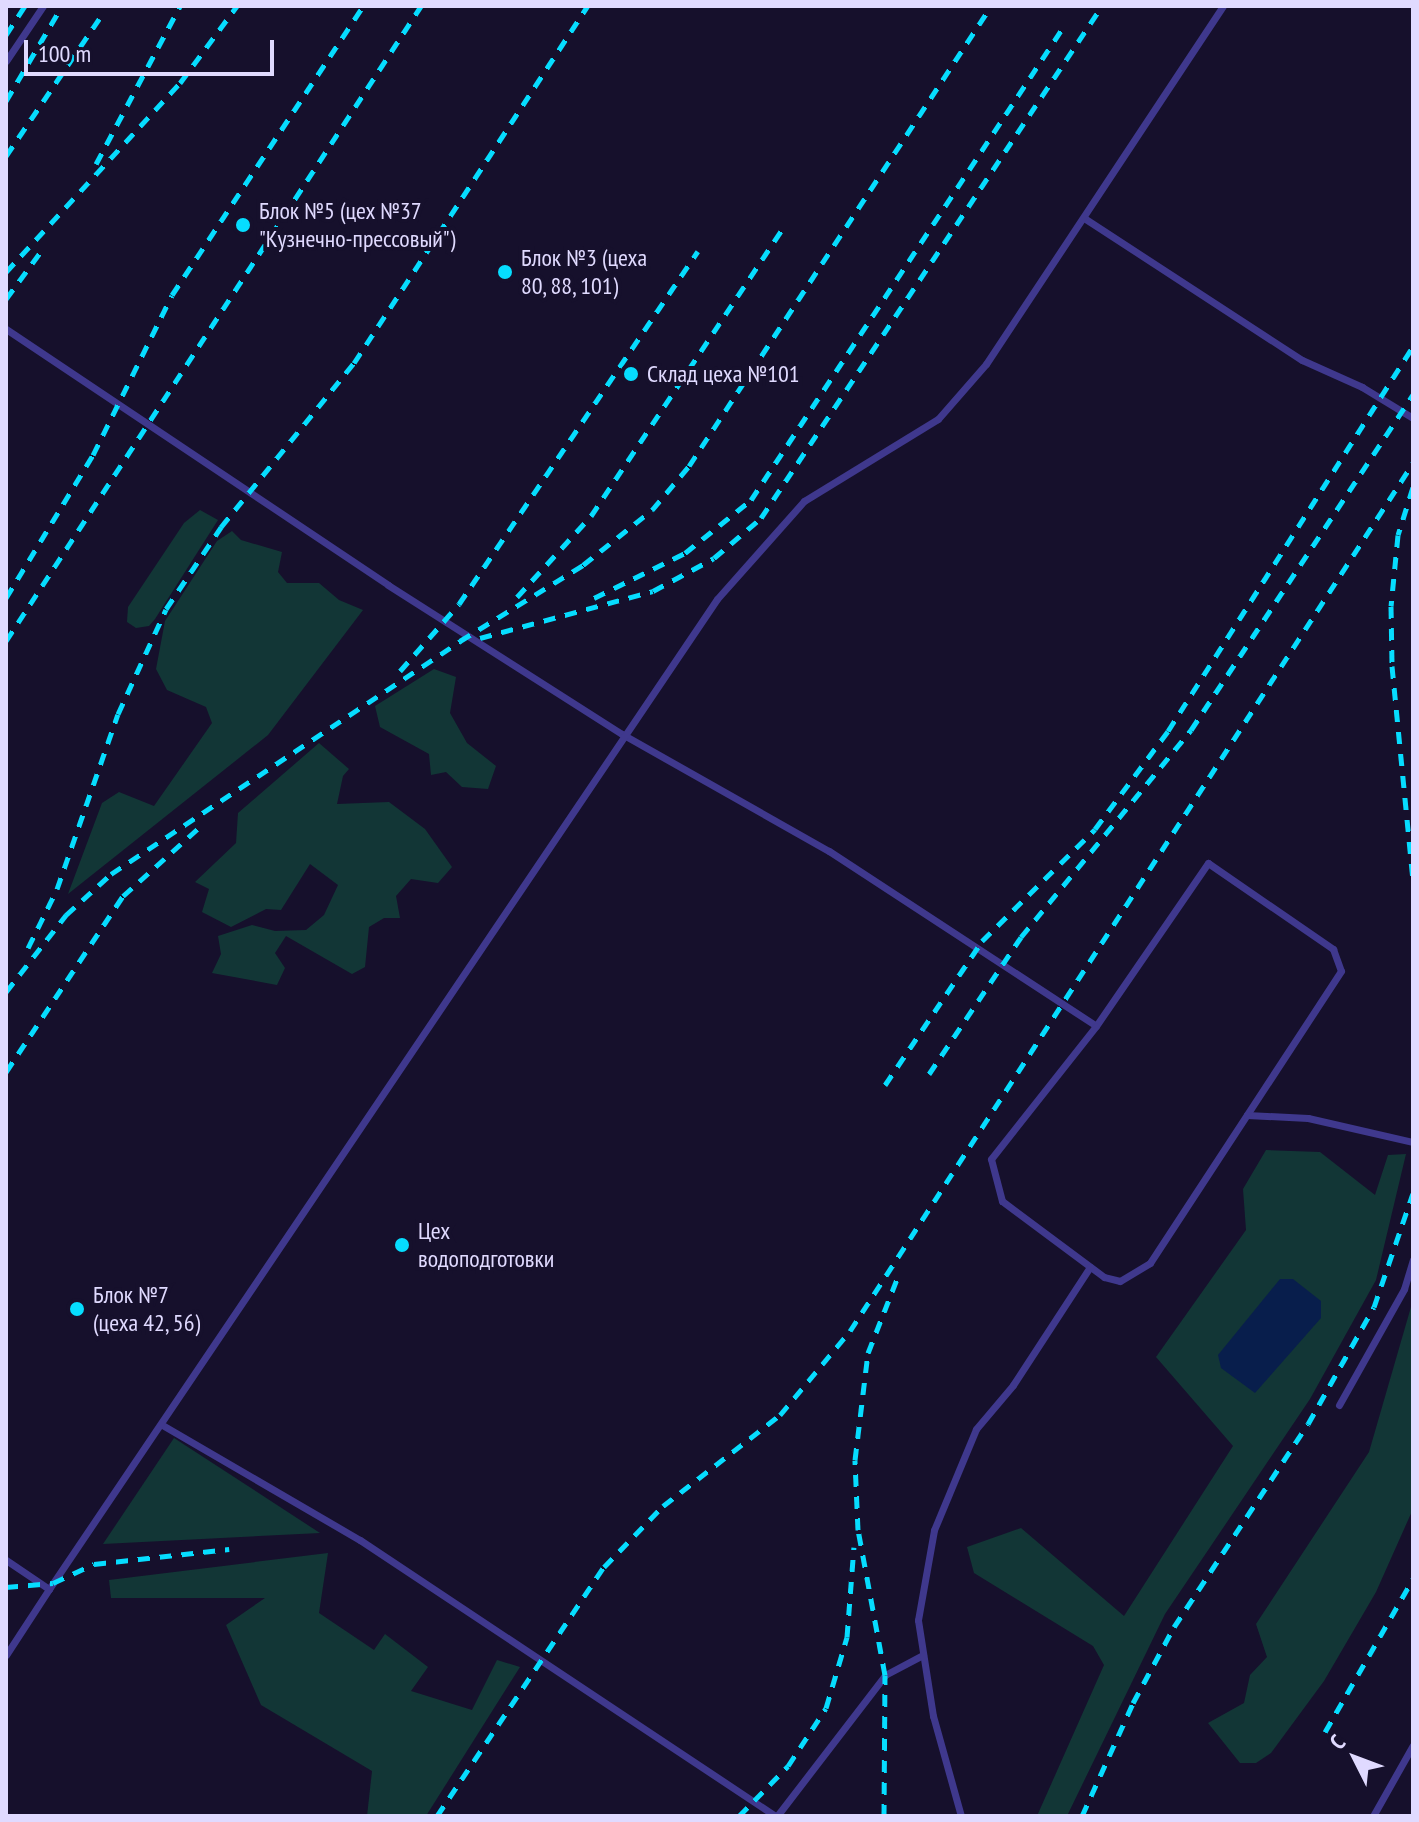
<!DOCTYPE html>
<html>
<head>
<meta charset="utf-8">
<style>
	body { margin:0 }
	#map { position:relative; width:1419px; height:1822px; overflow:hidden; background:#16102c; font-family:"PT Sans Narrow",sans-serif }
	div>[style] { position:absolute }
	.green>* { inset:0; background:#123636 }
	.water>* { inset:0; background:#081e4c }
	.lane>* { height:7px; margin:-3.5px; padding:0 3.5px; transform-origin:3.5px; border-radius:3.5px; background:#3f388d }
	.rail>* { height:5px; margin-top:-2.5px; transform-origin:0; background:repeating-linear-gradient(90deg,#06ddff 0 12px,transparent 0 22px) }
	.dots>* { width:22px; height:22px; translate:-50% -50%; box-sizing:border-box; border:4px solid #16102c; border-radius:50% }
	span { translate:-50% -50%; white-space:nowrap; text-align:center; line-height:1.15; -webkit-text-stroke:8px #16102c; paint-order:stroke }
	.poi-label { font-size:24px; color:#e0daff }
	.left { translate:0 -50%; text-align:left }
	.frame { position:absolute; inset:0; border:8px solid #e0daff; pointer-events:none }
	.north { position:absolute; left:1315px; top:1718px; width:80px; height:80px; -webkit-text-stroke:6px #16102c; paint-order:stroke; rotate:312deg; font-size:22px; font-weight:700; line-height:32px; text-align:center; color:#e0daff }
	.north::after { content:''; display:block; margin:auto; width:28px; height:36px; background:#e0daff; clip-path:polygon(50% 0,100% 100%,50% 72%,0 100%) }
	.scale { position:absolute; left:24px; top:40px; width:250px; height:36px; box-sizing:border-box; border:4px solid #e0daff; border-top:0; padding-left:10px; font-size:24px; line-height:28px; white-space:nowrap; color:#e0daff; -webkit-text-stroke:6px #16102c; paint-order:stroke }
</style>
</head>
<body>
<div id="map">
	<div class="green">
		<div style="clip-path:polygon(200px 510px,218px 520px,155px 619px,149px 626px,136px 628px,127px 622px,128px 607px,184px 523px)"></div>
		<div style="clip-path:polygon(232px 531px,241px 540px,282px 552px,278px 572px,287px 583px,319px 583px,339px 600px,363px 610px,268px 735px,68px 894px,102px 803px,119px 792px,154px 806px,212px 723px,206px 707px,167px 690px,156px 669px,165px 621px,217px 541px)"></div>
		<div style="clip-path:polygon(434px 669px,456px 677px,450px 713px,467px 743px,496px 766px,488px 789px,462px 787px,446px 772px,431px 775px,429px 754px,380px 727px,375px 706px)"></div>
		<div style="clip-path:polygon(319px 743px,349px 769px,343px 776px,337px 804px,389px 802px,425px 829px,452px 867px,438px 883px,411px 879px,396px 896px,400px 918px,384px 918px,369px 927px,365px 967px,352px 974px,286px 936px,275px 953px,285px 968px,277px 985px,212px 973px,221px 954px,218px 936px,252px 925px,275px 931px,306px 930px,324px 915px,338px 885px,310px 864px,281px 910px,266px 909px,231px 927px,202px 912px,209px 889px,195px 882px,236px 843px,238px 813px)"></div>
		<div style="clip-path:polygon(1266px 1150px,1320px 1152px,1375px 1195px,1388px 1155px,1406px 1154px,1376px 1280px,1310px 1399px,1165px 1614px,1067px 1816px,1037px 1816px,1104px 1665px,1093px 1646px,974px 1573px,967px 1547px,1021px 1528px,1124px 1616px,1233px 1446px,1156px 1357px,1246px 1230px,1243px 1189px)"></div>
		<div style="clip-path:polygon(1413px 1300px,1413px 1509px,1376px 1592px,1324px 1681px,1271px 1753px,1256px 1763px,1240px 1763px,1208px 1723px,1244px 1703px,1250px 1675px,1267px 1657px,1256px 1624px,1369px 1452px)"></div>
		<div style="clip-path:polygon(174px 1438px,320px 1533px,103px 1544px)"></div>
		<div style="clip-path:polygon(328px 1553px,319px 1613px,374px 1650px,385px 1634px,428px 1667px,411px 1691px,472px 1710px,497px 1660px,520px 1667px,426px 1816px,367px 1816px,372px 1771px,261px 1705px,226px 1625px,265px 1598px,111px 1598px,109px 1580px)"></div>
	</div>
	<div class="water">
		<div style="clip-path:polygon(1280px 1279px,1293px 1279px,1321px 1301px,1321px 1318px,1255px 1393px,1221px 1368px,1218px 1355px)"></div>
	</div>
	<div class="lane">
		<div style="left:6px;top:61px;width:66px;rotate:-56.1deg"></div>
		<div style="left:1084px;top:218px;width:260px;rotate:33.1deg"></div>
		<div style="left:1302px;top:360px;width:66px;rotate:24.2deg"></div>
		<div style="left:1362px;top:387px;width:60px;rotate:31.3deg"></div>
		<div style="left:6px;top:329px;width:460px;rotate:33.8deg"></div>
		<div style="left:388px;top:585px;width:277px;rotate:32.5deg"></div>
		<div style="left:622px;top:734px;width:238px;rotate:29.5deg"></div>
		<div style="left:829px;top:851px;width:319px;rotate:33.2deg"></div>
		<div style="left:1096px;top:1026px;width:198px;rotate:-55.5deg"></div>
		<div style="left:1208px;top:863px;width:152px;rotate:34.5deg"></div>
		<div style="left:1333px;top:949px;width:23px;rotate:70deg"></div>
		<div style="left:1341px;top:971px;width:349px;rotate:123.2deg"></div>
		<div style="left:1150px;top:1263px;width:35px;rotate:149deg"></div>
		<div style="left:1120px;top:1281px;width:16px;rotate:-166deg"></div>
		<div style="left:1104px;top:1277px;width:127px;rotate:-143.3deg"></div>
		<div style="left:1002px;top:1201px;width:43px;rotate:-104.7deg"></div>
		<div style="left:991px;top:1159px;width:169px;rotate:-51.7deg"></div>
		<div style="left:1247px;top:1115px;width:61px;rotate:2.8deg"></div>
		<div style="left:1308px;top:1118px;width:108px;rotate:12.9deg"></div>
		<div style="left:1339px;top:1405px;width:133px;rotate:-60.7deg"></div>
		<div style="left:1404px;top:1289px;width:31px;rotate:-73deg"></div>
		<div style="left:164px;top:1426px;width:227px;rotate:30.2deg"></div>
		<div style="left:360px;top:1540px;width:499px;rotate:33.6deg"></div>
		<div style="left:6px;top:1560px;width:52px;rotate:34deg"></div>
		<div style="left:49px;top:1589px;width:1194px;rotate:-55.99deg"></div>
		<div style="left:717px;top:599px;width:131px;rotate:-48.4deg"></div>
		<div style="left:804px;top:501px;width:157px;rotate:-31.5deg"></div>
		<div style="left:938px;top:419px;width:73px;rotate:-48.9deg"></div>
		<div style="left:986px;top:364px;width:429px;rotate:-56.5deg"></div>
		<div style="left:6px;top:1655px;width:79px;rotate:-56.9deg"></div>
		<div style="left:777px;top:1816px;width:178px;rotate:-52.5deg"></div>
		<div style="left:885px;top:1675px;width:43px;rotate:-27.8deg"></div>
		<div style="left:961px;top:1816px;width:104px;rotate:-105.6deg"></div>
		<div style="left:933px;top:1716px;width:97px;rotate:-98.9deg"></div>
		<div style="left:918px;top:1620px;width:91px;rotate:-79.9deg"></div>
		<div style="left:934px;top:1530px;width:109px;rotate:-67.4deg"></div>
		<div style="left:976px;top:1429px;width:57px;rotate:-49.9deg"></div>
		<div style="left:1013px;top:1385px;width:141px;rotate:-56.9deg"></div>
		<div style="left:1373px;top:1816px;width:81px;rotate:-60.6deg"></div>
	</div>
	<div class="rail">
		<div style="left:6px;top:35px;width:35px;rotate:-57deg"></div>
		<div style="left:6px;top:101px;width:110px;rotate:-59.5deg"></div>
		<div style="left:6px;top:156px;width:166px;rotate:-55.8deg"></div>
		<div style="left:96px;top:164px;width:179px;rotate:-62deg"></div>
		<div style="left:6px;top:272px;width:257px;rotate:-47.4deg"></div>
		<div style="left:180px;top:83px;width:96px;rotate:-53.5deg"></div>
		<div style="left:6px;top:299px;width:61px;rotate:-53.7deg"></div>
		<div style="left:1413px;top:487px;width:50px;rotate:107.4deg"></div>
		<div style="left:1398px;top:535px;width:71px;rotate:95.6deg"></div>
		<div style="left:1391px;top:606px;width:60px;rotate:89deg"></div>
		<div style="left:1392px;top:666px;width:214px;rotate:84.4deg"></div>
		<div style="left:517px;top:597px;width:110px;rotate:-47.6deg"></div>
		<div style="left:591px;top:516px;width:343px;rotate:-56.3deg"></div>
		<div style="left:6px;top:598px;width:167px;rotate:-58.7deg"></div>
		<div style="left:93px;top:455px;width:178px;rotate:-63.7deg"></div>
		<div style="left:172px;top:295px;width:346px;rotate:-56.5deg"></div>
		<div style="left:594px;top:598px;width:102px;rotate:-26.3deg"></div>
		<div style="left:685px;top:553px;width:85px;rotate:-38.8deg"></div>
		<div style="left:751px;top:500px;width:564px;rotate:-56.56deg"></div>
		<div style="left:480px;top:638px;width:179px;rotate:-15.2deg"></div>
		<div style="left:653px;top:591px;width:69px;rotate:-28.4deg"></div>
		<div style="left:714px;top:558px;width:62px;rotate:-40.4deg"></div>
		<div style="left:761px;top:518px;width:615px;rotate:-56.34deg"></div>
		<div style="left:6px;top:641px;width:759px;rotate:-56.83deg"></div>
		<div style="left:400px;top:671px;width:89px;rotate:-48.6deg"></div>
		<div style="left:459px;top:604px;width:426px;rotate:-55.9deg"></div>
		<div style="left:28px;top:948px;width:66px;rotate:-63.8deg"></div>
		<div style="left:57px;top:889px;width:185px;rotate:-70.8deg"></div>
		<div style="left:118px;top:714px;width:115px;rotate:-65.4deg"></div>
		<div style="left:166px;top:609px;width:99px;rotate:-56.1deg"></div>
		<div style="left:221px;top:527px;width:211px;rotate:-51deg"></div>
		<div style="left:354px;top:363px;width:427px;rotate:-56.8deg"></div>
		<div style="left:6px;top:992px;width:98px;rotate:-52.1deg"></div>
		<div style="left:66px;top:915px;width:61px;rotate:-42.3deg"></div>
		<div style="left:111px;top:874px;width:420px;rotate:-33.7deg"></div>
		<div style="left:460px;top:641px;width:145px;rotate:-31.7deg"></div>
		<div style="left:583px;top:565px;width:88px;rotate:-38.6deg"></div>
		<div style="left:652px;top:510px;width:57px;rotate:-49.9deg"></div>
		<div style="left:689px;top:466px;width:550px;rotate:-56.71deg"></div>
		<div style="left:6px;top:1072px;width:211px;rotate:-56.4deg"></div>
		<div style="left:123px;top:896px;width:108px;rotate:-42deg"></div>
		<div style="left:929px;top:1074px;width:165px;rotate:-56.1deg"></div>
		<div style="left:1021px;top:937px;width:268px;rotate:-50.6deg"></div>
		<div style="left:1191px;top:730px;width:403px;rotate:-56.5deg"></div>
		<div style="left:885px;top:1085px;width:174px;rotate:-56deg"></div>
		<div style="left:982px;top:941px;width:159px;rotate:-44.7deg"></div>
		<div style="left:1095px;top:829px;width:122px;rotate:-53.3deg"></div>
		<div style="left:1168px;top:731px;width:456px;rotate:-57.5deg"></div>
		<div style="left:6px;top:1587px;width:47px;rotate:-4.9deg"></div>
		<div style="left:53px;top:1583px;width:45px;rotate:-24.9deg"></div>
		<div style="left:94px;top:1564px;width:136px;rotate:-6.3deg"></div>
		<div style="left:1325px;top:1732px;width:177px;rotate:-60.1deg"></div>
		<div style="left:437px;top:1816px;width:300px;rotate:-56.2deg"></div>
		<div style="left:604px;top:1567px;width:85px;rotate:-46deg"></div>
		<div style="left:663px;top:1506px;width:148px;rotate:-37.9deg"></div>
		<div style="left:780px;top:1415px;width:109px;rotate:-50.2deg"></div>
		<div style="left:850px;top:1331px;width:1035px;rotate:-57.03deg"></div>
		<div style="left:739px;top:1816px;width:70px;rotate:-45.6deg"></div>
		<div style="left:788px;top:1766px;width:69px;rotate:-56.8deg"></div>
		<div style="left:826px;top:1708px;width:74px;rotate:-73.5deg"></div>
		<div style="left:847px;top:1637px;width:90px;rotate:-85.6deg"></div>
		<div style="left:884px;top:1816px;width:141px;rotate:-89.6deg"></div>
		<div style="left:885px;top:1675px;width:147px;rotate:-100.5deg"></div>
		<div style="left:858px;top:1530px;width:70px;rotate:-92.5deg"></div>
		<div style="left:855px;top:1460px;width:108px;rotate:-83.1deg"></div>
		<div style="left:868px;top:1353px;width:85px;rotate:-68.6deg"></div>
		<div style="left:1082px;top:1816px;width:124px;rotate:-65.7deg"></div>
		<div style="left:1133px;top:1703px;width:86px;rotate:-61.7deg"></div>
		<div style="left:1174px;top:1627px;width:243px;rotate:-56.6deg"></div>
		<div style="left:1308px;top:1424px;width:134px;rotate:-60.6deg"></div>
		<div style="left:1374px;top:1307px;width:120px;rotate:-71.1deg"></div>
	</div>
	<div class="dots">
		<div style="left:243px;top:225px;background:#06ddff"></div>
		<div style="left:505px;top:272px;background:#06ddff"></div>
		<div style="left:631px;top:374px;background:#06ddff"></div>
		<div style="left:402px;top:1245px;background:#06ddff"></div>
		<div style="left:77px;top:1309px;background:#06ddff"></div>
	</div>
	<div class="poi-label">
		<span class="left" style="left:259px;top:225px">Блок №5 (цех №37<br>"Кузнечно-прессовый")</span>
		<span class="left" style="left:521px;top:272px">Блок №3 (цеха<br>80, 88, 101)</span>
		<span class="left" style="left:647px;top:374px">Склад цеха №101</span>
		<span class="left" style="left:418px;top:1245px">Цех<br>водоподготовки</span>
		<span class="left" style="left:93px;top:1309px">Блок №7<br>(цеха 42, 56)</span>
	</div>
	<div class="frame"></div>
	<div class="north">С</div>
	<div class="scale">100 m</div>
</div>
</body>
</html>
